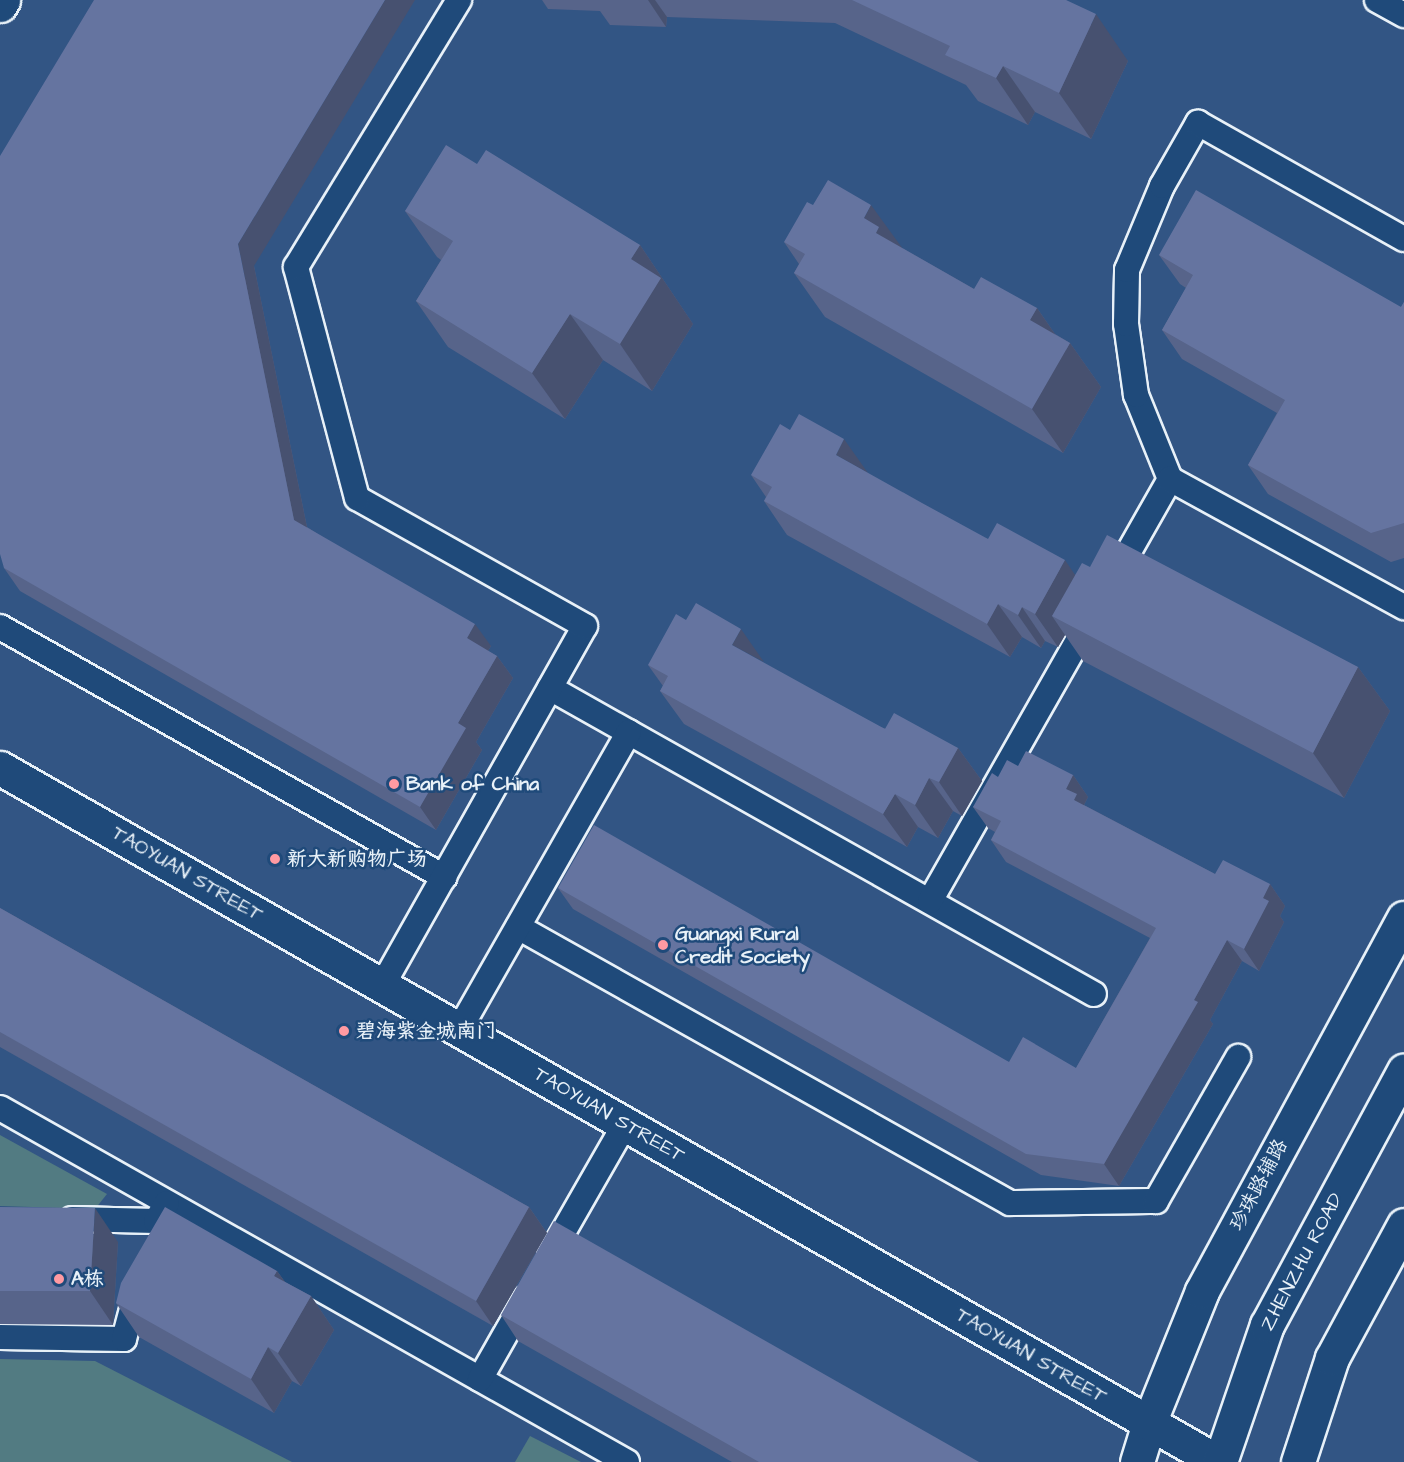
<!DOCTYPE html>
<html>
<head>
<meta charset="utf-8">
<style>
	body { margin:0 }
	#map { position:relative; width:1404px; height:1462px; overflow:hidden; background:#325584; font-family:"Architects Daughter","LXGW WenKai TC",sans-serif }
	div>[style] { position:absolute }
	.green>* { inset:0; background:#527b82 }
	.roads { filter:drop-shadow(2px 0 #e8f1f8) drop-shadow(-2px 0 #e8f1f8) drop-shadow(0 2px #e8f1f8) drop-shadow(0 -2px #e8f1f8) }
	.lane>* { height:24px; margin:-12px; padding:0 12px; transform-origin:12px; border-radius:12px; background:#1f4a7a }
	.street>* { height:33px; margin:-16.5px; padding:0 16.5px; transform-origin:16.5px; border-radius:16.5px; background:#1f4a7a }
	.secondary>* { height:33px; margin:-16.5px; padding:0 16.5px; transform-origin:16.5px; border-radius:16.5px; background:#1f4a7a }
	.wall>* { inset:0; background:#57648a }
	.shaded-wall>* { inset:0; background:#475170 }
	.building>* { inset:0; background:#6574a0 }
	.dots>* { width:16px; height:16px; translate:-50% -50%; box-sizing:border-box; border:3px solid #1f4a7a; border-radius:50% }
	span { translate:-50% -50%; white-space:nowrap; text-align:center; line-height:1.15; -webkit-text-stroke:5px #1f4a7a; paint-order:stroke }
	.poi-label { font-size:20px; color:#e8f1f8; font-weight:700 }
	.left { translate:0 -50%; text-align:left }
	.street-label { font-size:20px; color:#e8f1f8 }
</style>
</head>
<body>
<div id="map">
	<div class="green">
		<div style="clip-path:polygon(0 1135px,107px 1194px,95px 1209px,0 1206px)"></div>
		<div style="clip-path:polygon(0 1359px,95px 1361px,292px 1462px,0 1462px)"></div>
		<div style="clip-path:polygon(530px 1436px,581px 1462px,515px 1462px)"></div>
	</div>
	<div class="roads">
		<div class="lane">
			<div style="left:1377px;top:0;width:31px;rotate:29deg"></div>
			<div style="left:1170px;top:479px;width:91px;rotate:-112deg"></div>
			<div style="left:1136px;top:395px;width:72px;rotate:-98deg"></div>
			<div style="left:1126px;top:324px;width:54px;rotate:-88.9deg"></div>
			<div style="left:1127px;top:270px;width:91px;rotate:-67.4deg"></div>
			<div style="left:1162px;top:186px;width:73px;rotate:-60.3deg"></div>
			<div style="left:1198px;top:123px;width:236px;rotate:29.4deg"></div>
			<div style="left:1115px;top:576px;width:112px;rotate:-60.4deg"></div>
			<div style="left:1170px;top:479px;width:267px;rotate:28.7deg"></div>
			<div style="left:0;top:627px;width:510px;rotate:29.38deg"></div>
			<div style="left:550px;top:688px;width:624px;rotate:29.36deg"></div>
			<div style="left:930px;top:901px;width:324px;rotate:-60.4deg"></div>
			<div style="left:518px;top:927px;width:564px;rotate:29.29deg"></div>
			<div style="left:1010px;top:1203px;width:146px;rotate:-0.8deg"></div>
			<div style="left:1156px;top:1201px;width:166px;rotate:-60.3deg"></div>
			<div style="left:382px;top:986px;width:413px;rotate:-60.6deg"></div>
			<div style="left:585px;top:626px;width:261px;rotate:-150.7deg"></div>
			<div style="left:357px;top:498px;width:239px;rotate:-104.8deg"></div>
			<div style="left:296px;top:267px;width:313px;rotate:-58.6deg"></div>
			<div style="left:459px;top:1030px;width:343px;rotate:-60.3deg"></div>
			<div style="left:0;top:1108px;width:720px;rotate:29.45deg"></div>
			<div style="left:72px;top:1219px;width:84px;rotate:1.4deg"></div>
			<div style="left:156px;top:1221px;width:21px;rotate:-59deg"></div>
			<div style="left:550px;top:1255px;width:151px;rotate:-60.2deg"></div>
			<div style="left:0;top:1337px;width:124px;rotate:0.9deg"></div>
			<div style="left:124px;top:1339px;width:51px;rotate:-75.1deg"></div>
			<div style="left:480px;top:1379px;width:93px;rotate:-60.4deg"></div>
		</div>
		<div class="street">
			<div style="left:0;top:5px;width:6px;rotate:-59deg"></div>
			<div style="left:1137px;top:1462px;width:41px;rotate:-72.9deg"></div>
			<div style="left:1149px;top:1423px;width:142px;rotate:-68.1deg"></div>
			<div style="left:1202px;top:1291px;width:424px;rotate:-61.6deg"></div>
			<div style="left:1298px;top:1462px;width:109px;rotate:-71.9deg"></div>
			<div style="left:1332px;top:1358px;width:151px;rotate:-61.6deg"></div>
		</div>
		<div class="secondary">
			<div style="left:0;top:768px;width:1402px;rotate:29.67deg"></div>
			<div style="left:1220px;top:1462px;width:145px;rotate:-71.1deg"></div>
			<div style="left:1267px;top:1325px;width:289px;rotate:-61.7deg"></div>
		</div>
	</div>
	<div class="wall">
		<div style="clip-path:polygon(542px 0,1066px 0,1128px 61px,1091px 139px,1035px 112px,1028px 125px,978px 101px,966px 85px,835px 23px,667px 17px,666px 27px,610px 25px,600px 11px,548px 9px)"></div>
		<div style="clip-path:polygon(477px 164px,640px 245px,693px 324px,652px 391px,603px 360px,565px 419px,448px 347px,416px 301px,441px 260px,437px 257px,405px 211px)"></div>
		<div style="clip-path:polygon(784px 242px,902px 248px,974px 289px,1037px 308px,1055px 334px,1070px 343px,1101px 387px,1063px 453px,825px 317px,794px 273px,799px 264px)"></div>
		<div style="clip-path:polygon(1159px 255px,1401px 307px,1404px 302px,1404px 558px,1391px 562px,1268px 494px,1248px 465px,1277px 413px,1182px 359px,1162px 330px,1186px 288px,1180px 284px)"></div>
		<div style="clip-path:polygon(254px 266px,307px 527px,491px 646px,488px 651px,497px 656px,513px 678px,476px 742px,482px 750px,436px 830px,20px 591px,4px 568px)"></div>
		<div style="clip-path:polygon(751px 475px,988px 539px,1075px 575px,1090px 567px,1358px 667px,1390px 711px,1344px 798px,1083px 661px,1065px 635px,1058px 647px,1045px 641px,1041px 648px,1022px 637px,1010px 657px,787px 535px,764px 501px,766px 497px)"></div>
		<div style="clip-path:polygon(648px 665px,958px 748px,982px 781px,962px 816px,953px 811px,938px 838px,918px 827px,907px 847px,684px 724px,660px 691px,663px 686px)"></div>
		<div style="clip-path:polygon(1018px 766px,1073px 775px,1088px 797px,1084px 805px,1215px 874px,1270px 884px,1285px 906px,1280px 916px,1284px 922px,1259px 971px,1242px 961px,1210px 1020px,1213px 1024px,1119px 1186px,1041px 1175px,573px 909px,558px 888px,1009px 1062px,1076px 1068px,1150px 938px,1006px 862px,991px 840px,995px 832px,988px 828px,973px 807px,998px 777px)"></div>
		<div style="clip-path:polygon(0 908px,529px 1207px,547px 1233px,493px 1326px,0 1047px)"></div>
		<div style="clip-path:polygon(0 1207px,118px 1242px,113px 1325px,0 1324px)"></div>
		<div style="clip-path:polygon(277px 1271px,285px 1282px,311px 1296px,334px 1330px,301px 1386px,292px 1381px,274px 1413px,139px 1337px,116px 1303px)"></div>
		<div style="clip-path:polygon(501px 1315px,979px 1462px,732px 1462px,518px 1341px)"></div>
	</div>
	<div class="shaded-wall">
		<div style="clip-path:polygon(385px 0,415px 0,254px 266px,310px 542px,294px 520px,238px 244px)"></div>
		<div style="clip-path:polygon(648px 0,655px 0,667px 17px,666px 27px)"></div>
		<div style="clip-path:polygon(1096px 14px,1128px 61px,1091px 139px,1059px 93px)"></div>
		<div style="clip-path:polygon(1003px 66px,1035px 112px,1028px 125px,996px 78px)"></div>
		<div style="clip-path:polygon(871px 205px,903px 249px,907px 278px,864px 218px)"></div>
		<div style="clip-path:polygon(640px 245px,693px 324px,652px 391px,620px 344px,631px 259px)"></div>
		<div style="clip-path:polygon(1037px 308px,1066px 350px,1070px 343px,1101px 387px,1063px 453px,1032px 409px,1030px 320px)"></div>
		<div style="clip-path:polygon(570px 314px,603px 360px,565px 419px,532px 373px)"></div>
		<div style="clip-path:polygon(844px 439px,868px 473px,836px 455px)"></div>
		<div style="clip-path:polygon(1065px 560px,1088px 594px,1052px 616px,1065px 635px,1058px 647px,1035px 614px)"></div>
		<div style="clip-path:polygon(998px 604px,1022px 637px,1010px 657px,987px 624px)"></div>
		<div style="clip-path:polygon(1022px 607px,1045px 641px,1041px 648px,1018px 615px)"></div>
		<div style="clip-path:polygon(475px 624px,491px 646px,482px 661px,467px 638px)"></div>
		<div style="clip-path:polygon(741px 629px,764px 662px,732px 645px)"></div>
		<div style="clip-path:polygon(497px 656px,513px 678px,476px 742px,482px 750px,436px 830px,420px 807px,458px 723px)"></div>
		<div style="clip-path:polygon(1358px 667px,1390px 711px,1344px 798px,1313px 753px)"></div>
		<div style="clip-path:polygon(958px 748px,982px 781px,962px 816px,939px 782px)"></div>
		<div style="clip-path:polygon(1073px 775px,1088px 797px,1084px 805px,1089px 821px,1066px 789px)"></div>
		<div style="clip-path:polygon(929px 778px,953px 811px,938px 838px,915px 805px)"></div>
		<div style="clip-path:polygon(895px 794px,918px 827px,907px 847px,883px 814px)"></div>
		<div style="clip-path:polygon(1270px 884px,1285px 906px,1280px 916px,1284px 922px,1259px 971px,1244px 949px,1263px 898px)"></div>
		<div style="clip-path:polygon(1227px 940px,1242px 961px,1210px 1020px,1213px 1024px,1119px 1186px,1104px 1164px,1194px 1000px)"></div>
		<div style="clip-path:polygon(529px 1207px,547px 1233px,493px 1326px,476px 1301px)"></div>
		<div style="clip-path:polygon(95px 1208px,118px 1242px,113px 1325px,90px 1291px)"></div>
		<div style="clip-path:polygon(277px 1271px,301px 1304px,274px 1276px)"></div>
		<div style="clip-path:polygon(311px 1296px,334px 1330px,301px 1386px,278px 1353px)"></div>
		<div style="clip-path:polygon(268px 1347px,292px 1381px,274px 1413px,251px 1379px)"></div>
	</div>
	<div class="building">
		<div style="clip-path:polygon(94px 0,385px 0,238px 244px,294px 520px,475px 624px,467px 638px,497px 656px,458px 723px,466px 728px,420px 807px,4px 568px,0 554px,0 156px)"></div>
		<div style="clip-path:polygon(852px 0,1066px 0,1096px 14px,1059px 93px,1003px 66px,996px 78px,945px 55px,950px 46px)"></div>
		<div style="clip-path:polygon(446px 145px,477px 164px,486px 150px,640px 245px,631px 259px,661px 278px,620px 344px,570px 314px,532px 373px,416px 301px,453px 241px,405px 211px)"></div>
		<div style="clip-path:polygon(828px 180px,871px 205px,864px 218px,879px 227px,876px 233px,974px 289px,981px 277px,1037px 308px,1030px 320px,1070px 343px,1032px 409px,794px 273px,805px 254px,784px 242px,807px 202px,813px 205px)"></div>
		<div style="clip-path:polygon(1196px 190px,1401px 307px,1404px 302px,1404px 523px,1371px 533px,1248px 465px,1285px 400px,1162px 330px,1193px 275px,1159px 255px)"></div>
		<div style="clip-path:polygon(799px 414px,844px 439px,836px 455px,922px 503px,988px 539px,997px 523px,1065px 560px,1035px 614px,1022px 607px,1018px 615px,998px 604px,987px 624px,764px 501px,772px 487px,751px 475px,780px 424px,790px 430px)"></div>
		<div style="clip-path:polygon(1107px 535px,1358px 667px,1313px 753px,1052px 616px,1082px 563px,1090px 567px)"></div>
		<div style="clip-path:polygon(696px 603px,741px 629px,732px 645px,819px 693px,885px 729px,894px 713px,958px 748px,939px 782px,929px 778px,915px 805px,895px 794px,883px 814px,660px 691px,668px 676px,648px 665px,676px 614px,686px 620px)"></div>
		<div style="clip-path:polygon(1026px 751px,1073px 775px,1066px 789px,1077px 794px,1074px 800px,1215px 874px,1223px 860px,1270px 884px,1263px 898px,1269px 901px,1244px 949px,1227px 940px,1194px 1000px,1198px 1002px,1104px 1164px,1026px 1154px,558px 888px,594px 825px,1009px 1062px,1023px 1037px,1076px 1068px,1156px 928px,991px 840px,1001px 821px,973px 807px,992px 773px,998px 777px,1007px 760px,1018px 766px)"></div>
		<div style="clip-path:polygon(0 908px,529px 1207px,476px 1301px,0 1032px)"></div>
		<div style="clip-path:polygon(0 1207px,95px 1208px,90px 1291px,0 1291px)"></div>
		<div style="clip-path:polygon(165px 1207px,277px 1271px,274px 1276px,311px 1296px,278px 1353px,268px 1347px,251px 1379px,116px 1303px,121px 1283px)"></div>
		<div style="clip-path:polygon(554px 1221px,979px 1462px,759px 1462px,501px 1315px)"></div>
	</div>
	<div class="dots">
		<div style="left:394px;top:784px;background:#ff9aa2"></div>
		<div style="left:275px;top:859px;background:#ff9aa2"></div>
		<div style="left:663px;top:945px;background:#ff9aa2"></div>
		<div style="left:344px;top:1031px;background:#ff9aa2"></div>
		<div style="left:59px;top:1279px;background:#ff9aa2"></div>
	</div>
	<div class="poi-label">
		<span class="left" style="left:406px;top:784px">Bank of China</span>
		<span class="left" style="left:287px;top:859px">新大新购物广场</span>
		<span class="left" style="left:675px;top:946px">Guangxi Rural<br>Credit Society</span>
		<span class="left" style="left:356px;top:1031px">碧海紫金城南门</span>
		<span class="left" style="left:71px;top:1279px">A栋</span>
	</div>
	<div class="street-label">
		<span style="left:187px;top:874px;rotate:30deg">TAOYUAN STREET</span>
		<span style="left:609px;top:1115px;rotate:30deg">TAOYUAN STREET</span>
		<span style="left:1259px;top:1185px;rotate:-62deg">珍珠路辅路</span>
		<span style="left:1302px;top:1262px;rotate:-62deg">ZHENZHU ROAD</span>
		<span style="left:1031px;top:1356px;rotate:30deg">TAOYUAN STREET</span>
	</div>
</div>
</body>
</html>
